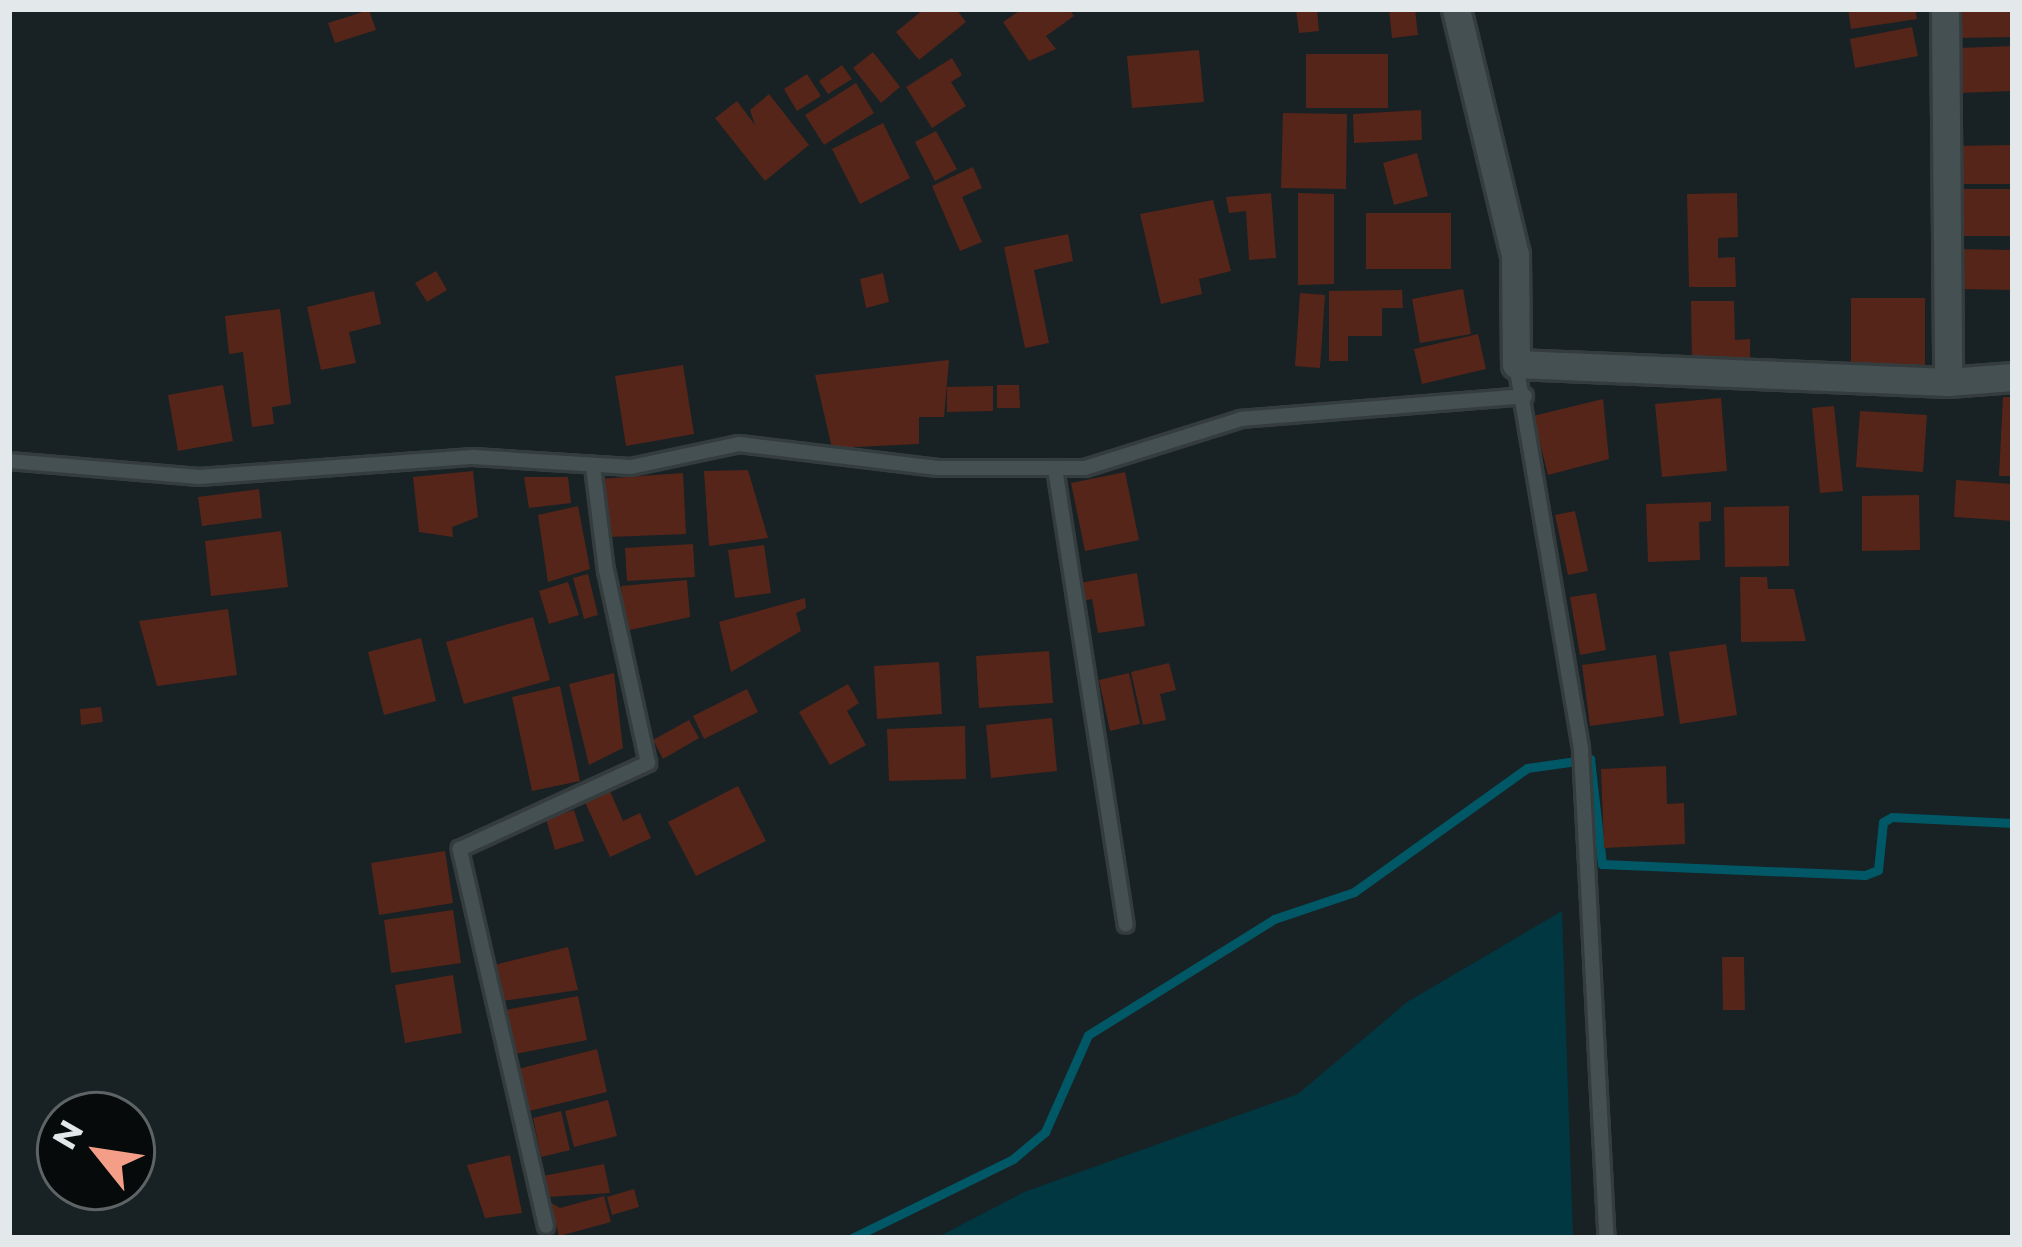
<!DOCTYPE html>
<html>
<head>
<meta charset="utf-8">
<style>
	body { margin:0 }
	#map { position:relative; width:2022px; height:1247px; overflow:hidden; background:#182124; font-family:Montserrat,sans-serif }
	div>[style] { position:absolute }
	.green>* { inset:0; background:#003740 }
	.stream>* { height:9px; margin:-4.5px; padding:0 4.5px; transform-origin:4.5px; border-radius:4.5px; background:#005866 }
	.building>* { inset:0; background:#552519 }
	.roads { filter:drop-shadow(3px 0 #353c3e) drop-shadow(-3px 0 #353c3e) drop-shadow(0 3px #353c3e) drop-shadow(0 -3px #353c3e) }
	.lane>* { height:14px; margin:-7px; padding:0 7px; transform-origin:7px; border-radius:7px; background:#455052 }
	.street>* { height:27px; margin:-13.5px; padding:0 13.5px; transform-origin:13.5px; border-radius:13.5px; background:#455052 }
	span { translate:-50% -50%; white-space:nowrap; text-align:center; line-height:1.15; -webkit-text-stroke:10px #060a0b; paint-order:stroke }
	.frame { position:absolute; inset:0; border:12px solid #e3e9eb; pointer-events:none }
	.north { position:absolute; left:36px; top:1091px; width:120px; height:120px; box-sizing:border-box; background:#060a0b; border:3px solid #5e6365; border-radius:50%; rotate:300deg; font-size:33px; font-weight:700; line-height:48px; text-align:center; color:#e3e9eb }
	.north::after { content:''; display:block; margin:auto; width:42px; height:54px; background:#f49e88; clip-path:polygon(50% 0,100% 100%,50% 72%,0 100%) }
</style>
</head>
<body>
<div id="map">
	<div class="green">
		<div style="clip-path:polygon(1562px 911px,1573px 1238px,936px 1238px,1024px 1192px,1298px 1094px,1407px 1002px)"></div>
	</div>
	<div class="stream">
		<div style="left:852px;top:1238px;width:179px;rotate:-26.1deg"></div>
		<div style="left:1013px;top:1159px;width:42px;rotate:-40.2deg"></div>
		<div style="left:1045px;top:1132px;width:106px;rotate:-66.1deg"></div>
		<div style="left:1088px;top:1035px;width:219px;rotate:-31.9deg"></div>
		<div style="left:1274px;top:919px;width:84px;rotate:-18.6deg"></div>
		<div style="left:1354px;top:892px;width:213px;rotate:-35.6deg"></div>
		<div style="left:1527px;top:768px;width:64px;rotate:-8.1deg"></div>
		<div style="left:1590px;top:759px;width:106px;rotate:83.5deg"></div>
		<div style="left:1602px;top:864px;width:263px;rotate:2.4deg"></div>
		<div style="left:1865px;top:875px;width:14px;rotate:-21deg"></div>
		<div style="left:1878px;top:870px;width:48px;rotate:-84.1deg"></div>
		<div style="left:1883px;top:822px;width:10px;rotate:-29deg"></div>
		<div style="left:1892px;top:817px;width:121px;rotate:2.8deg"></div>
	</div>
	<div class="building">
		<div style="clip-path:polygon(924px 9px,956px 9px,966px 22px,919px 60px,896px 32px)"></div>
		<div style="clip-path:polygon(1022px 9px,1069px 9px,1074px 16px,1046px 36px,1056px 49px,1029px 61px,1003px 22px)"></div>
		<div style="clip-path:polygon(1296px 9px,1317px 9px,1319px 31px,1299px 33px)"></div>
		<div style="clip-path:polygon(1389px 9px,1415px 9px,1418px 35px,1392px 38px)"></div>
		<div style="clip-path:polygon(1848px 9px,1915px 9px,1917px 19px,1851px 29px)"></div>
		<div style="clip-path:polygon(1954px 9px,2013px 9px,2013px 37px,1955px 38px)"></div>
		<div style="clip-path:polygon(369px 10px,376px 30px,335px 43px,328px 23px)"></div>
		<div style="clip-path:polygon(1912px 27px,1918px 56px,1855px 68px,1850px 39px)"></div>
		<div style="clip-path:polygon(2013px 46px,2013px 91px,1959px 93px,1958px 48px)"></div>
		<div style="clip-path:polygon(1199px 50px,1204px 102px,1132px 108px,1127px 56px)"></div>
		<div style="clip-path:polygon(873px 52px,900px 87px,881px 103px,853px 68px)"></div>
		<div style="clip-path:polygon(1306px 54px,1388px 54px,1388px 108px,1306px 108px)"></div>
		<div style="clip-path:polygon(952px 58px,962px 75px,951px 82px,966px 106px,932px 128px,906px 87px)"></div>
		<div style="clip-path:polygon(842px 65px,852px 79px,828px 94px,819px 81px)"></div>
		<div style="clip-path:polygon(807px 74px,821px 96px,797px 111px,784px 89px)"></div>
		<div style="clip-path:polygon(856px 83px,874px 113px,824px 145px,805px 115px)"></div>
		<div style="clip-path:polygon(769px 94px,809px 145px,765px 181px,715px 118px,737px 101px,755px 125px,750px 110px)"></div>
		<div style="clip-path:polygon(1421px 110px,1422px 140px,1354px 143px,1353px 114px)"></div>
		<div style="clip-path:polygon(1283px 113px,1347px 114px,1346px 189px,1281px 188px)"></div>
		<div style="clip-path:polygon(883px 123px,910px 178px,860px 204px,832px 149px)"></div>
		<div style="clip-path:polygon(936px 131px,957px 169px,935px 181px,915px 142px)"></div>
		<div style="clip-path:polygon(2013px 145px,2013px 184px,1953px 184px,1953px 146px)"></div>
		<div style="clip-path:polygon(1417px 153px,1428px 196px,1394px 205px,1383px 163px)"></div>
		<div style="clip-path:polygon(973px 167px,982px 188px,962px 197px,982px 242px,960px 251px,932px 186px)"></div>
		<div style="clip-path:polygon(1956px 189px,2013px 189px,2013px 236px,1955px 236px)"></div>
		<div style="clip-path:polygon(1271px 193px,1276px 258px,1249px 260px,1246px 211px,1229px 213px,1226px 197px)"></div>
		<div style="clip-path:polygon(1298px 193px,1334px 194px,1334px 284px,1298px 285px)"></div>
		<div style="clip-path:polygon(1737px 193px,1738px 237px,1718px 238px,1718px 258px,1735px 257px,1736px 287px,1689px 287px,1687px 194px)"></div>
		<div style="clip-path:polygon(1213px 200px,1231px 271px,1199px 279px,1202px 294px,1161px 304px,1140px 214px)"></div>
		<div style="clip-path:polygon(1366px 213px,1451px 213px,1451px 269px,1366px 269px)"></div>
		<div style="clip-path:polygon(1068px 234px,1073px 261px,1034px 270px,1049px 343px,1025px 348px,1004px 247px)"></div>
		<div style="clip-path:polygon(1958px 249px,2013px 250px,2013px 290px,1958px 289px)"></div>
		<div style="clip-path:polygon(436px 271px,447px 290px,427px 302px,415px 283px)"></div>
		<div style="clip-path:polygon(883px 273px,889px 302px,866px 308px,860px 279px)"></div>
		<div style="clip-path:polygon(1463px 289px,1471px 334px,1420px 343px,1412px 299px)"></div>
		<div style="clip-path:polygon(1402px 290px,1403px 308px,1382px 308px,1382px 336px,1348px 336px,1348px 361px,1329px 361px,1329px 291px)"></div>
		<div style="clip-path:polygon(374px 291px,381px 324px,349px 332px,356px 363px,321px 370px,307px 307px)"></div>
		<div style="clip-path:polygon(1300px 293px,1325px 295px,1320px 368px,1295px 366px)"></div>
		<div style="clip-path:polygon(1851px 298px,1925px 298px,1925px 370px,1851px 370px)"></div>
		<div style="clip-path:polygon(1691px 301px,1734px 301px,1735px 340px,1750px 339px,1750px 365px,1692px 367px)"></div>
		<div style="clip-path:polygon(280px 309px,291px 404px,272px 407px,274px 424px,252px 427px,243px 352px,229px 354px,225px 316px)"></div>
		<div style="clip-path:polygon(1478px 334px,1486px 369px,1422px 384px,1414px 349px)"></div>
		<div style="clip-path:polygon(949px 360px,944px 417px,919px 417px,919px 444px,832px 448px,815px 375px)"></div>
		<div style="clip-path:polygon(683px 365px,694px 434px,626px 446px,615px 376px)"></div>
		<div style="clip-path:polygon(223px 385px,233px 441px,178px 451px,168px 395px)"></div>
		<div style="clip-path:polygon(997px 385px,1019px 385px,1020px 408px,997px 408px)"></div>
		<div style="clip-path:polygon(993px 386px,993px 411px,947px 412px,947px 387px)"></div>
		<div style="clip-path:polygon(2003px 397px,2013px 397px,2013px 476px,1999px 476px)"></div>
		<div style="clip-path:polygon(1721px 398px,1727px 471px,1662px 477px,1655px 404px)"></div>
		<div style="clip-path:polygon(1603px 399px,1609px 459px,1548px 475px,1533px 416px)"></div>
		<div style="clip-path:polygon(1834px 406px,1843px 491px,1820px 493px,1812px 408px)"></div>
		<div style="clip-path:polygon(1860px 411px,1927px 415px,1923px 472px,1856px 467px)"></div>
		<div style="clip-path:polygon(748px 470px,768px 538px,709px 546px,704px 471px)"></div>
		<div style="clip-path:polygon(473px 471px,478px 517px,452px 527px,453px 537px,419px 532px,413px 477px)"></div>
		<div style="clip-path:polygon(1125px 472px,1139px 540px,1085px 551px,1071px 483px)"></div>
		<div style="clip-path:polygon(683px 473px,686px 534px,609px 537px,599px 479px)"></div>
		<div style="clip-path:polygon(524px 477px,568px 477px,571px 503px,529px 508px)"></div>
		<div style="clip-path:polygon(1956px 480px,2013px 484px,2013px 521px,1954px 517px)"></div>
		<div style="clip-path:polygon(259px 489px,262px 518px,202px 526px,198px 497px)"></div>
		<div style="clip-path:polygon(1919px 495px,1920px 550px,1862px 551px,1862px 496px)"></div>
		<div style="clip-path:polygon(1711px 502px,1711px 521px,1699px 522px,1700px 560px,1648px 562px,1646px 504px)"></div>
		<div style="clip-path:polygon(578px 506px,590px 569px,548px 582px,538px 515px)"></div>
		<div style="clip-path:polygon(1789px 506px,1789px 566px,1725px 567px,1724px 507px)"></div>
		<div style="clip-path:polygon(1575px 511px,1588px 571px,1568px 575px,1555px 515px)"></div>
		<div style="clip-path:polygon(281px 531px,288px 587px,211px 596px,205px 541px)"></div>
		<div style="clip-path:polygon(693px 544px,695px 577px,627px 581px,625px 548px)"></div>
		<div style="clip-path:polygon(764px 545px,771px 593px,735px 598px,728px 550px)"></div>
		<div style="clip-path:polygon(1137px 573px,1145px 626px,1098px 633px,1092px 599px,1077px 602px,1074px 584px)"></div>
		<div style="clip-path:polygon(588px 574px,598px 615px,584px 619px,573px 578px)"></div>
		<div style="clip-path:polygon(1740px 577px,1767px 577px,1768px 589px,1794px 589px,1806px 641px,1741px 642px)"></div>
		<div style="clip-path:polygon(687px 580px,690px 617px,625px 631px,621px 586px)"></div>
		<div style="clip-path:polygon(568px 582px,579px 615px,549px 624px,539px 591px)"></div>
		<div style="clip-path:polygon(1596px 593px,1606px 650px,1580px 655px,1570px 597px)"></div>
		<div style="clip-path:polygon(805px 598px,806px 608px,796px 613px,801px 631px,731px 672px,719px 622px)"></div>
		<div style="clip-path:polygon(228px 609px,237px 675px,157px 686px,139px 621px)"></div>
		<div style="clip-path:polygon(533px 617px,550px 680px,464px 704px,446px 642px)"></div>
		<div style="clip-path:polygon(421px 638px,436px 701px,384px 715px,368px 652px)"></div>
		<div style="clip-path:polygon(1726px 644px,1737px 715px,1680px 724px,1669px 652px)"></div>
		<div style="clip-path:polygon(1049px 651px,1053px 703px,979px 708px,976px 656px)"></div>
		<div style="clip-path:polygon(1656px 655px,1664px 716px,1590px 726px,1582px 665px)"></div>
		<div style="clip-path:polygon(939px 662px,942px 714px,877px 719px,874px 666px)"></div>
		<div style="clip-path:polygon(1169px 663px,1176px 690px,1160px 694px,1166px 720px,1143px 725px,1131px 672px)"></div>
		<div style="clip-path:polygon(614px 673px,623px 748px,589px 765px,569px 684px)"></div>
		<div style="clip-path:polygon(1129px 673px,1140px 724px,1110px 731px,1099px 680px)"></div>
		<div style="clip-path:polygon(848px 684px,859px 703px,847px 711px,866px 745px,830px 765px,799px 712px)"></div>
		<div style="clip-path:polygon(560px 686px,580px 781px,532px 791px,512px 697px)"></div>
		<div style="clip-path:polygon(747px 689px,758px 712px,704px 739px,693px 716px)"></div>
		<div style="clip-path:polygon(101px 707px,103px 722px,81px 725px,80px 709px)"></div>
		<div style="clip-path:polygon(1052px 718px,1057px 771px,991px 778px,986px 725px)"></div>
		<div style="clip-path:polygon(689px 720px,699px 738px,663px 759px,653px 740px)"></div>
		<div style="clip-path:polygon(965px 726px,966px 779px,889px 781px,887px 729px)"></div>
		<div style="clip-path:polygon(1666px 766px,1667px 804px,1684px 803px,1685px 844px,1604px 848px,1601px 769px)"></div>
		<div style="clip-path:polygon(738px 786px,766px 841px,696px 876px,668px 822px)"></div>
		<div style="clip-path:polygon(609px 789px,623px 821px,640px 813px,651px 838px,610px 857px,584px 800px)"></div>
		<div style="clip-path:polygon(574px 810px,584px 841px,555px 850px,546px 819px)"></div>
		<div style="clip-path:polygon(445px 851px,453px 903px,379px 915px,371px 863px)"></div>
		<div style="clip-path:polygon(453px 910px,461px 963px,391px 973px,384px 920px)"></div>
		<div style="clip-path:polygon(568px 947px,578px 990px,502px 1001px,494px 965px)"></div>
		<div style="clip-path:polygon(1722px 957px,1744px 957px,1745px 1010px,1723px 1010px)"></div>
		<div style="clip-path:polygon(453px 975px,462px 1033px,405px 1043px,395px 985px)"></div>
		<div style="clip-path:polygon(578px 996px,587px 1040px,515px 1054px,506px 1010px)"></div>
		<div style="clip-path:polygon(597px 1049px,607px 1092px,529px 1111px,518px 1069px)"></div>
		<div style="clip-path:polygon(608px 1100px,617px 1136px,574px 1147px,565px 1111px)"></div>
		<div style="clip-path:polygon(561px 1111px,570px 1150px,541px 1157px,533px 1118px)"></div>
		<div style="clip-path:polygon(510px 1155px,522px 1213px,485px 1218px,467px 1165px)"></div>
		<div style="clip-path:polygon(604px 1164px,610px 1193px,547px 1197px,543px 1176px)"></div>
		<div style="clip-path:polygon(634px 1189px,639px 1207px,612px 1215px,607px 1197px)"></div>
		<div style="clip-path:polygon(604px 1196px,611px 1222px,559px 1236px,550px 1202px,560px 1208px)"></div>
	</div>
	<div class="roads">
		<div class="lane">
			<div style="left:1516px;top:364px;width:391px;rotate:80.4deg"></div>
			<div style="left:1581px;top:750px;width:489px;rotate:87deg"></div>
			<div style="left:9px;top:461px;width:191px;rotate:4.8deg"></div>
			<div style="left:199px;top:477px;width:275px;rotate:-4.2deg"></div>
			<div style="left:473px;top:457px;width:158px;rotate:3.6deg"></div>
			<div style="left:631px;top:467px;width:110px;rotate:-12deg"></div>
			<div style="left:739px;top:444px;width:200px;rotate:6.9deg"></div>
			<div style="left:938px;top:468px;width:147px"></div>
			<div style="left:1085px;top:468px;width:164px;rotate:-17.4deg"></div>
			<div style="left:1241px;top:419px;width:285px;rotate:-4.6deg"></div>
			<div style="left:1055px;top:468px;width:462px;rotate:81.2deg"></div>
			<div style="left:546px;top:1226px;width:387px;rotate:-102.9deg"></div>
			<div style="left:460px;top:849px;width:207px;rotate:-24.6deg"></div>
			<div style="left:648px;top:763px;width:197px;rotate:-102.3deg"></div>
			<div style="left:606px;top:571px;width:106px;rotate:-97.1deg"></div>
		</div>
		<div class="street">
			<div style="left:1456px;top:9px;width:252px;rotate:76.5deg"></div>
			<div style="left:1515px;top:254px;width:110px;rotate:89.5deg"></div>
			<div style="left:1516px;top:364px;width:432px;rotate:2.4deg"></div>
			<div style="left:1948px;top:382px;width:65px;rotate:-4.4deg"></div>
			<div style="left:1945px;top:9px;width:373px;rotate:89.5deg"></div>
		</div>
	</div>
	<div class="frame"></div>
	<div class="north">N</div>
</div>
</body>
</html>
